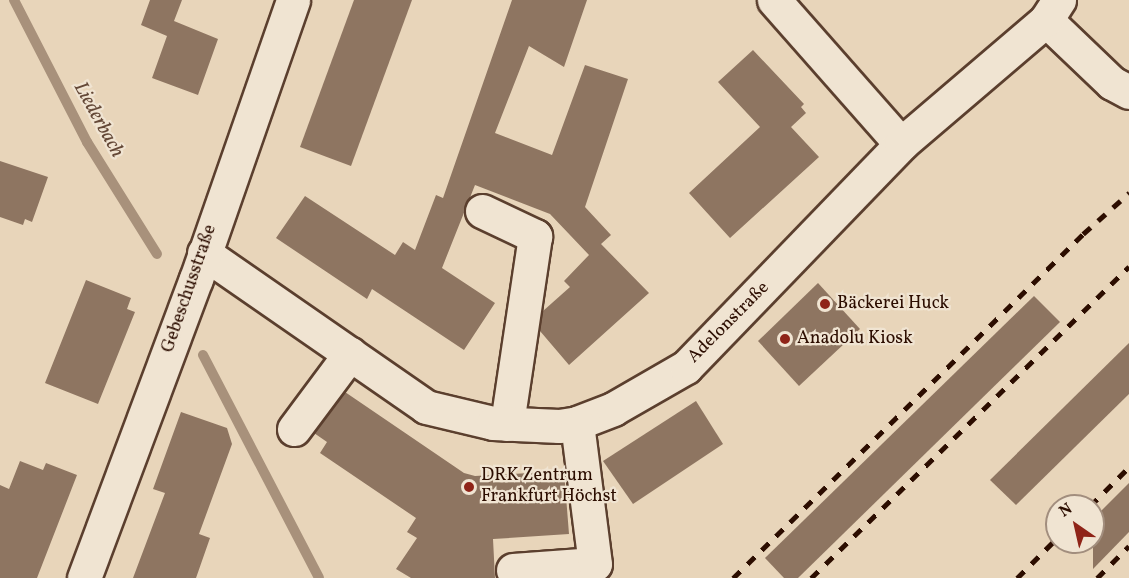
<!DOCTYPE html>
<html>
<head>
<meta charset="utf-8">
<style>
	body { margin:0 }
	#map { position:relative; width:1129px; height:578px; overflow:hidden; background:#e8d5ba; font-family:Vollkorn,serif }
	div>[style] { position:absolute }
	.stream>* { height:10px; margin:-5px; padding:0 5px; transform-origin:5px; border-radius:5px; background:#a8917b }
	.building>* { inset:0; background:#8e7561 }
	.roads { filter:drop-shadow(2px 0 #5b3f2e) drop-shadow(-2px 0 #5b3f2e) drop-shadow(0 2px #5b3f2e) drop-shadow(0 -2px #5b3f2e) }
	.minor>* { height:33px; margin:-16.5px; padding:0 16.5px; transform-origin:16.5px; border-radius:16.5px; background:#f0e4d2 }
	.rail>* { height:4.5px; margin-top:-2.25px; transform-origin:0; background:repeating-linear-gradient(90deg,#2c0d00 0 10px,transparent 0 20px) }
	.dots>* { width:16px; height:16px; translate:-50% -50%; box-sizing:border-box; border:3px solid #f0e4d2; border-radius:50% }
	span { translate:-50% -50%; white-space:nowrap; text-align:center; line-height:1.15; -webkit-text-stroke:4.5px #f0e4d2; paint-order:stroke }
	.street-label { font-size:18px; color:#2c0d00 }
	.poi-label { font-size:18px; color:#2c0d00 }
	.left { translate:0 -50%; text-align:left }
	.water-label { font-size:20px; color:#644837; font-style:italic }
	.north { position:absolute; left:1045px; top:494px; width:60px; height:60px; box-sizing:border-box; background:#f0e4d2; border:2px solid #a28e7e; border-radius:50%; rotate:326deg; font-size:16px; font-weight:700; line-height:24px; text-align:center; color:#2c0d00 }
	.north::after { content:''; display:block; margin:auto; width:21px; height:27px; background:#8f2418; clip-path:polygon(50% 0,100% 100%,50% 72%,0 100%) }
</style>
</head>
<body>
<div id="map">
	<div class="stream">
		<div style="left:14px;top:0;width:160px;rotate:62.8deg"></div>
		<div style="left:87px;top:142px;width:132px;rotate:58deg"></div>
		<div style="left:203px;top:355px;width:251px;rotate:62.5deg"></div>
	</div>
	<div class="building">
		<div style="clip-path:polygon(150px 0,182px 0,174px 21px,218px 39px,198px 95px,152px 78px,167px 36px,141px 25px)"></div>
		<div style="clip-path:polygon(354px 0,412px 0,351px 166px,300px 147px)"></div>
		<div style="clip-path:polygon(512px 0,587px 0,564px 67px,529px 46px,495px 133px,552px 155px,585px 65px,628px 79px,585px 207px,611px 235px,601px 244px,649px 293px,569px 365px,540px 331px,543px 311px,570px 287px,564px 281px,589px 255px,550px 214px,475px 185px,442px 268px,495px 303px,464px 350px,372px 289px,367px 299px,276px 238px,305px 196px,395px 255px,403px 242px,415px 250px,436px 195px,443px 198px)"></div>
		<div style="clip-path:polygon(753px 50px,804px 104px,801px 107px,806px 113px,791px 127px,819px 157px,730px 238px,689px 193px,760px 127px,718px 82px)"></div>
		<div style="clip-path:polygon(0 161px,48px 177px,32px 222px,25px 219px,23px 225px,0 217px)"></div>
		<div style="clip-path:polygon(86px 280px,131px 298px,127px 309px,135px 312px,98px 404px,45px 383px)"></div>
		<div style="clip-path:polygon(818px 283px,860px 329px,799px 386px,758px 341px)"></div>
		<div style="clip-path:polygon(1034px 296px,1060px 322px,798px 578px,784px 578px,765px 558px)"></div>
		<div style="clip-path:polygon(1129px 343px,1129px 394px,1016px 505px,990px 480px)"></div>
		<div style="clip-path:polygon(345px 392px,464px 473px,475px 476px,564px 471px,569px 534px,493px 539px,495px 578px,411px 578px,396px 569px,417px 538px,407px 532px,416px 518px,320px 453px,327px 442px,314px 433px)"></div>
		<div style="clip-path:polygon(696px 401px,723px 444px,633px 504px,603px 461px)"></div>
		<div style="clip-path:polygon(181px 412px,227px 428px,232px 444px,199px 534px,210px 538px,196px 578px,133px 578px,165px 493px,153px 489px)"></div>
		<div style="clip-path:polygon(20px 461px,43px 470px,46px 463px,77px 475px,37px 578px,0 578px,0 485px,9px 489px)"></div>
		<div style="clip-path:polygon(1129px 483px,1129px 532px,1093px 569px,1093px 519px)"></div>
	</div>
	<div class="roads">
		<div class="minor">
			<div style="left:774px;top:0;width:192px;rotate:48.6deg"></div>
			<div style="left:1046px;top:20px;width:91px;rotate:43.7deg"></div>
			<div style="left:1112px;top:83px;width:19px;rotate:28deg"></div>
			<div style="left:482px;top:211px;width:59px;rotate:25.3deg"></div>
			<div style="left:535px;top:236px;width:190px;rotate:98.5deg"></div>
			<div style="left:204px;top:253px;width:270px;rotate:34.7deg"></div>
			<div style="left:426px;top:407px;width:69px;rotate:13.4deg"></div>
			<div style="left:493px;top:423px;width:66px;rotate:2.6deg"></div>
			<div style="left:559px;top:426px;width:18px;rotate:-9deg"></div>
			<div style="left:577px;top:423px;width:39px;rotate:-21deg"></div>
			<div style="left:613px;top:409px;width:84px;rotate:-29.9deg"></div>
			<div style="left:686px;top:367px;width:310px;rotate:-46deg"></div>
			<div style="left:901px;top:144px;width:191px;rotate:-40.5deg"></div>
			<div style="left:1046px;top:20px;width:24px;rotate:-57deg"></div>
			<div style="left:294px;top:429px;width:94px;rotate:-53.3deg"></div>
			<div style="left:513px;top:570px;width:82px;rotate:-4.2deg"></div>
			<div style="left:595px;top:564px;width:142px;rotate:-97.3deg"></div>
			<div style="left:84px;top:578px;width:319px;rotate:-69.5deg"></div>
			<div style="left:196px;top:279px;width:295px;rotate:-70.8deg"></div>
		</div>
	</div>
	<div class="rail">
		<div style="left:1090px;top:506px;width:55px;rotate:-45deg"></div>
		<div style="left:733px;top:578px;width:491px;rotate:-44.5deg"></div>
		<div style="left:1083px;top:234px;width:62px;rotate:-41.7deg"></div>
		<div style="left:811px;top:578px;width:445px;rotate:-44.4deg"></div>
		<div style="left:1017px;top:578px;width:57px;rotate:-45deg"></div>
		<div style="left:1097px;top:578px;width:45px;rotate:-45deg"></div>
	</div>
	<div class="dots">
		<div style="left:825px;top:304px;background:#8f2418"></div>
		<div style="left:785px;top:339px;background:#8f2418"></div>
		<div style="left:469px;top:487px;background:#8f2418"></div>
	</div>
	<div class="street-label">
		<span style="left:190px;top:289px;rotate:-71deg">Gebeschusstraße</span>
		<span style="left:729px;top:323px;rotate:-45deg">Adelonstraße</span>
	</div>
	<div class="poi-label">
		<span class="left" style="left:837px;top:304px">Bäckerei Huck</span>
		<span class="left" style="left:797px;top:339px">Anadolu Kiosk</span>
		<span class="left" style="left:481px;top:487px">DRK Zentrum<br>Frankfurt Höchst</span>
	</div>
	<div class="water-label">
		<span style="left:98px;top:120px;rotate:61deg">Liederbach</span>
	</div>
	<div class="north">N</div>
</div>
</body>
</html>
